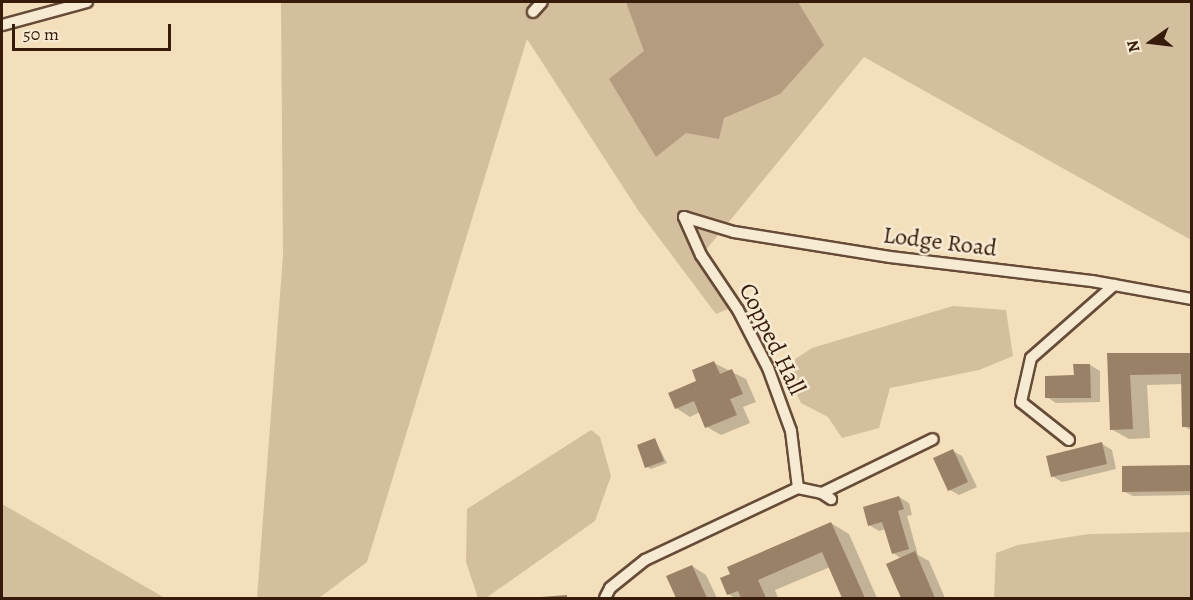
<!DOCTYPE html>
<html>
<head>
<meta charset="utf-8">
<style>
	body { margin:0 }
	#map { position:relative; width:1193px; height:600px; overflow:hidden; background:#f3dfbc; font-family:Alegreya,serif }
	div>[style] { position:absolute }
	.green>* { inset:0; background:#d3be9e }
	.water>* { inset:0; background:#b39c80 }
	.shadow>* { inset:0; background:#0003 }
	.building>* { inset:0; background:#998167 }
	.roads { filter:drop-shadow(2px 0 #664c37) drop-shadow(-2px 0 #664c37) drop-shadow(0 2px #664c37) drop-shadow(0 -2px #664c37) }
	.lane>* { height:10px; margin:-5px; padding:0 5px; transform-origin:5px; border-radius:5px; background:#f7ead3 }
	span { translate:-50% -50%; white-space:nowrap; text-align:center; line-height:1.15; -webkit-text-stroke:5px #f7ead3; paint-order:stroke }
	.street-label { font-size:24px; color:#371b0b }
	.frame { position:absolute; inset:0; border:3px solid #371b0b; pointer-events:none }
	.north { position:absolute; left:1121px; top:12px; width:60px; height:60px; -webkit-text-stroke:4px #f7ead3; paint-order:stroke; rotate:256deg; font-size:16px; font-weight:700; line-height:24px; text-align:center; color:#371b0b }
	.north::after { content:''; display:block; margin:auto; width:21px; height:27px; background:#371b0b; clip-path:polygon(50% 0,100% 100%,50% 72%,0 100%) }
	.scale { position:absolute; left:12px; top:24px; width:159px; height:27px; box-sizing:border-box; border:3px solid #371b0b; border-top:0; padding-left:8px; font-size:18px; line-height:21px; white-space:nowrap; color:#371b0b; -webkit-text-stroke:4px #f7ead3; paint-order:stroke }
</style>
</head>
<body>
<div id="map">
	<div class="green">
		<div style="clip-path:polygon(281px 2px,1191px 2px,1191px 240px,864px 57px,705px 251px,742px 303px,716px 314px,638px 210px,527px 39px,367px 562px,319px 598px,257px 598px,283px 255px)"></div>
		<div style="clip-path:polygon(953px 306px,1006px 310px,1013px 356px,979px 370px,890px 388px,879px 428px,842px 438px,828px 417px,801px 403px,783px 367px,812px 348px)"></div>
		<div style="clip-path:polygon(591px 430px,600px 437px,611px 476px,595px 521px,486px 598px,478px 598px,466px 562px,467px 509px)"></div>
		<div style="clip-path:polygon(2px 504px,165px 598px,2px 598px)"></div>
		<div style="clip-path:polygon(1191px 532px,1191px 598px,994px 598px,996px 553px,1018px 545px,1089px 534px)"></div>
	</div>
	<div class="water">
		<div style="clip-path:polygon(626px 2px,798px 2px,824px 45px,780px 94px,724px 118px,719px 139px,686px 133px,656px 157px,609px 79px,644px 51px)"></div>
	</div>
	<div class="shadow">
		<div style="clip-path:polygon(1109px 354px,1192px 354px,1192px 431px,1184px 426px,1183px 384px,1147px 385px,1150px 438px,1129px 439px,1111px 429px)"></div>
		<div style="clip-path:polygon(714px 363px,746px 379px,756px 402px,743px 407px,750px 423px,721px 435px,707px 427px,700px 412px,690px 417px,676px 408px)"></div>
		<div style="clip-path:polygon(1075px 365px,1090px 365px,1100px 371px,1100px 402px,1056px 403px,1047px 397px,1075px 376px)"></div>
		<div style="clip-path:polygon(655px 440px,667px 463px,651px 469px,646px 466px)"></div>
		<div style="clip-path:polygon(1102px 444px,1112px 450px,1116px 469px,1062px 482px,1052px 476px)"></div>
		<div style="clip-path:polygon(953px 451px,962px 456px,977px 487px,959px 495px,950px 490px)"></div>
		<div style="clip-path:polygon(1192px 467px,1192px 495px,1133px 496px,1123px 491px)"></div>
		<div style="clip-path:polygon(899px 497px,909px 503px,912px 515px,907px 516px,918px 555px,929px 561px,945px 598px,903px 598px,888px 565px,902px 559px,893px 553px,886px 529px,879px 531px,869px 525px)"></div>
		<div style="clip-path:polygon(831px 523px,849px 534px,877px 598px,844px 598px,830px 567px,775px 590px,778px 598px,735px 598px,728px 594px)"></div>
		<div style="clip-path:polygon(692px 566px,706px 575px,717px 598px,678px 598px,668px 577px)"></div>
	</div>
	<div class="building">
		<div style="clip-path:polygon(1107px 353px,1192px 353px,1192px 427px,1182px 427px,1181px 374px,1130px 375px,1133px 429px,1110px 430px)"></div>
		<div style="clip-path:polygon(714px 361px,720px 374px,732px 369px,743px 394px,730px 399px,737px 415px,705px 428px,694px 401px,675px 409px,668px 393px,696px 381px,692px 370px)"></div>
		<div style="clip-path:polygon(1073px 364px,1090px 364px,1091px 398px,1045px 398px,1045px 376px,1074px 375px)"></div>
		<div style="clip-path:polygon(655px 438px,664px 461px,645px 468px,637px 445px)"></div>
		<div style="clip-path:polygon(1102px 442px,1107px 464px,1051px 477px,1046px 456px)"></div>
		<div style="clip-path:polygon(953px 449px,968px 482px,948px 491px,933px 458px)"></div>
		<div style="clip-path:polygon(1192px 465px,1192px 491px,1122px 492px,1122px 466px)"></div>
		<div style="clip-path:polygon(899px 496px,904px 509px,898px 511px,909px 549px,892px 554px,882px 522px,868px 526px,863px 507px)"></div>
		<div style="clip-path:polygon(831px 522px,865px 598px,842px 598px,822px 552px,758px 580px,766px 598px,741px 598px,738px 591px,727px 595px,720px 578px,730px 574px,727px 567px)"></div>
		<div style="clip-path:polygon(915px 551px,935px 598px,901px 598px,886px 564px)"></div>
		<div style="clip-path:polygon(692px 565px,707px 598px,676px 598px,666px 576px)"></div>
		<div style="clip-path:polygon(567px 595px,567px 598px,542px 598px,541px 597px)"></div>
	</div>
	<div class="roads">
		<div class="lane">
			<div style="left:533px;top:12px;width:13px;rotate:-48deg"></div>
			<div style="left:2px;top:25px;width:88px;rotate:-15.1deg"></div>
			<div style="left:684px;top:217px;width:52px;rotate:16.7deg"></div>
			<div style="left:734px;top:232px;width:158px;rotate:9.1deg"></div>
			<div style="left:890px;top:257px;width:203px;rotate:6.8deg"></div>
			<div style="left:1092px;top:281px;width:102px;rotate:10.2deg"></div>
			<div style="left:684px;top:217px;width:42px;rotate:65.9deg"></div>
			<div style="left:701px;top:255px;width:66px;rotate:56.1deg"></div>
			<div style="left:738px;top:310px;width:65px;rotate:62.7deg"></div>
			<div style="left:768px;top:368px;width:67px;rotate:69.9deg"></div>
			<div style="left:791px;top:431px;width:57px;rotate:83deg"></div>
			<div style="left:1069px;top:440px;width:61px;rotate:-141.6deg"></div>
			<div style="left:1021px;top:402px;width:45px;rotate:-77.2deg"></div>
			<div style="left:1031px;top:358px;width:111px;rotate:-41.3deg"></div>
			<div style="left:822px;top:493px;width:123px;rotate:-25.9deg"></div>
			<div style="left:605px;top:598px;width:11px;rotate:-63deg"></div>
			<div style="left:610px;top:588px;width:45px;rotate:-38.7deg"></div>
			<div style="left:645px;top:560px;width:169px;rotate:-25.2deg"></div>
			<div style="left:798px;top:488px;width:25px;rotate:12deg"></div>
			<div style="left:822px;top:493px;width:11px;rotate:34deg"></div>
		</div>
	</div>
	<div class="street-label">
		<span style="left:940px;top:242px;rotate:7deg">Lodge Road</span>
		<span style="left:772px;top:339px;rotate:64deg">Copped Hall</span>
	</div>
	<div class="frame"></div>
	<div class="north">N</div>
	<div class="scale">50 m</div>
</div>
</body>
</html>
